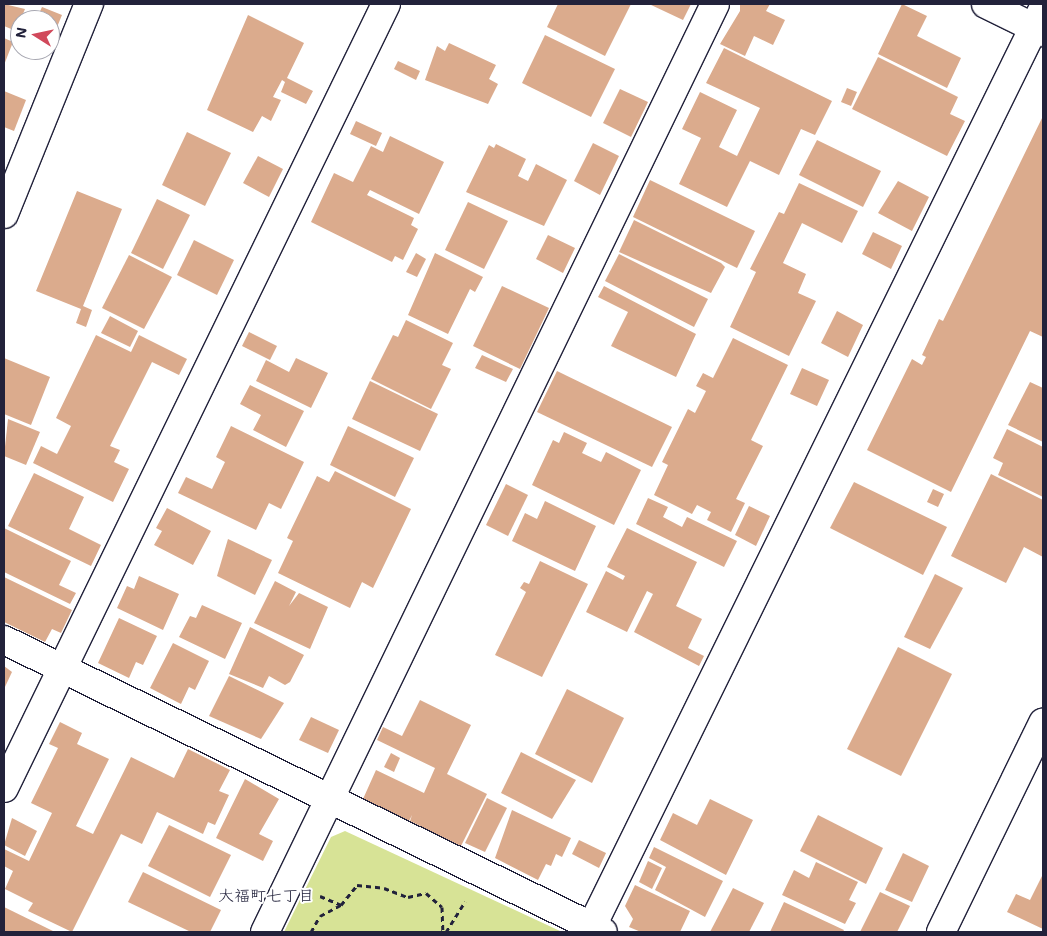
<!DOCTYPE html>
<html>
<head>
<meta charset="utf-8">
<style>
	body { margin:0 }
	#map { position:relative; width:1047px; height:936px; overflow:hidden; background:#fff; font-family:Mali,"Klee One",sans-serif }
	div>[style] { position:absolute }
	.green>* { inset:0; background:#d7e396 }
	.building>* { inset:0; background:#dbab8d }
	.path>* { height:3px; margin-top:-1.5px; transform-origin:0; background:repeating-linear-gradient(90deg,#22223b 0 5px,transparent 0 9px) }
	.roads { filter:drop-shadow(1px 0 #22223b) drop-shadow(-1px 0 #22223b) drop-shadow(0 1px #22223b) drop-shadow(0 -1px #22223b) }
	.minor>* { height:28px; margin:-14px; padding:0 14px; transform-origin:14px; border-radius:14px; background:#fff }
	span { translate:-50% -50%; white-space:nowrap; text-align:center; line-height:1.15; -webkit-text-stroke:4px #fff; paint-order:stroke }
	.neighbourhood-label { font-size:16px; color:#22223b }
	.frame { position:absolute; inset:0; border:5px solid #22223b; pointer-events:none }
	.north { position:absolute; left:10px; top:10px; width:50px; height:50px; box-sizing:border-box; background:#fff; border:1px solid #a7a7b1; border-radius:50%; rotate:280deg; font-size:14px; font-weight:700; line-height:20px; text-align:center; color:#22223b }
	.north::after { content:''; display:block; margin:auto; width:18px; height:22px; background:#d1495b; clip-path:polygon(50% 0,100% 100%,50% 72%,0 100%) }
</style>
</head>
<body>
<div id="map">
	<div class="green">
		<div style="clip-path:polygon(345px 831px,560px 931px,561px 932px,284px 932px,331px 837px)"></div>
	</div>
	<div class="building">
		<div style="clip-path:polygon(4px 4px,25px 9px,16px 31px,4px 26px)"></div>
		<div style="clip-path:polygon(558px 4px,631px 4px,605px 56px,547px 27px)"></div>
		<div style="clip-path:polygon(649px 4px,691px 4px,683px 20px)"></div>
		<div style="clip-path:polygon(740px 4px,770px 4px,766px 11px,785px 20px,773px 45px,754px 36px,745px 56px,720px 44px,740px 11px)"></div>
		<div style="clip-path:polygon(902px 4px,927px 16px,917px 36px,961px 58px,947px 88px,878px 54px)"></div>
		<div style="clip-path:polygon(42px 7px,62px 15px,50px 44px,50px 20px,36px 20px)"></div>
		<div style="clip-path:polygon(248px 15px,304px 43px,287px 78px,313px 91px,306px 104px,281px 92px,285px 82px,282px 80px,273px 97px,281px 100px,271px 121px,262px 116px,253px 132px,207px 110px)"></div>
		<div style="clip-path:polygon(545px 35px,615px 69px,591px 117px,522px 83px)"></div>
		<div style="clip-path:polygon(4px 38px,13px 42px,4px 65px)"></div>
		<div style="clip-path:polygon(449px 43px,496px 65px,489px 79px,498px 84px,488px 104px,425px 80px,437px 46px,445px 51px)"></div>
		<div style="clip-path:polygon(724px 48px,832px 101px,815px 135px,801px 129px,779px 175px,750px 161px,727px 207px,679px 184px,701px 138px,682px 129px,700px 92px,737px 110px,719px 147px,737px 156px,760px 108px,706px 83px)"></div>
		<div style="clip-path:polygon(878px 57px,958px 97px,950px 114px,965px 121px,947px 156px,852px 109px)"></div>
		<div style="clip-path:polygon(398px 61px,420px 71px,416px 80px,394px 69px)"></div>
		<div style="clip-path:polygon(847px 88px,857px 92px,851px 106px,841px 102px)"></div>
		<div style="clip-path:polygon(620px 89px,648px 102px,631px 137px,603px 123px)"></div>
		<div style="clip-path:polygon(4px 91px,26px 100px,14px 131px,4px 127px)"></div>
		<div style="clip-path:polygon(1043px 116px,1043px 337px,1030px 331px,951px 492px,867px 450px,912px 359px,922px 365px,926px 357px,922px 355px,939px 319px,943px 321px)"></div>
		<div style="clip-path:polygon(356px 121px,382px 133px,376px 146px,350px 134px)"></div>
		<div style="clip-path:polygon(187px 132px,231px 153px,205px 206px,162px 185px)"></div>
		<div style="clip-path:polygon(390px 136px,444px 162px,419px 214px,370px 190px,367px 195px,414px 218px,411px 225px,418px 229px,403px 260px,395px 256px,392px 262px,311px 222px,334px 173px,353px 182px,371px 146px,383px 152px)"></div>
		<div style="clip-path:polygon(817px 140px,881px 171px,863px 207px,799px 175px)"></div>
		<div style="clip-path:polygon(593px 143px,619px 156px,600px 195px,574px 181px)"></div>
		<div style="clip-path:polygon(496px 144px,526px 159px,518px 176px,528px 181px,536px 164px,567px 180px,544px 226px,466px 192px,489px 145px,494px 148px)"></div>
		<div style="clip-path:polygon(258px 156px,283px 169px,269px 197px,243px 183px)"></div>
		<div style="clip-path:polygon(650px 180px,755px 231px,737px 268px,633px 217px)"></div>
		<div style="clip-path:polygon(898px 181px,929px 197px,912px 231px,878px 213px)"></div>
		<div style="clip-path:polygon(799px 183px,858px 211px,842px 243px,802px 223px,783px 263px,806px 274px,798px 293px,816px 301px,789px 356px,730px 327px,756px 272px,750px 269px,779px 212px,784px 214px)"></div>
		<div style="clip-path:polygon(77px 191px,122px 209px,83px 306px,92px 310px,86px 327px,76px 323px,81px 309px,36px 291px)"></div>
		<div style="clip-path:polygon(157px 199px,190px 215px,163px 269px,131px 253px)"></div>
		<div style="clip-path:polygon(468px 202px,508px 221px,484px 269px,445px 250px)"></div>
		<div style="clip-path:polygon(634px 220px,721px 263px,725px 267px,711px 293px,619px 252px)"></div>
		<div style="clip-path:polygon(873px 232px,902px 246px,891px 269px,862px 254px)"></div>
		<div style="clip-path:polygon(548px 235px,575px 248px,563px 273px,536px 259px)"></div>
		<div style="clip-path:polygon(194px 240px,234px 260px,217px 295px,177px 275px)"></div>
		<div style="clip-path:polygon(416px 253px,426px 259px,417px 277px,406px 272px)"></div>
		<div style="clip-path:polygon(435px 253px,483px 277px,475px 292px,470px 289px,448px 334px,408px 315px)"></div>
		<div style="clip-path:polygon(619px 254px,708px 299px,694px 327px,605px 281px)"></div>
		<div style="clip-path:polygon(129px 255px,172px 277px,144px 329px,102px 308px)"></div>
		<div style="clip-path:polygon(502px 286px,549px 308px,520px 369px,473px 346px)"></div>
		<div style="clip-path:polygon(604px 286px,696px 334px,676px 377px,611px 346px,628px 312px,598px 297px)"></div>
		<div style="clip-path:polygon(837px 311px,863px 325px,848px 357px,821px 343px)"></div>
		<div style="clip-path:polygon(110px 316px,138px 331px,130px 347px,101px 333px)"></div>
		<div style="clip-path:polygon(406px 320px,453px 343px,442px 365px,451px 369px,431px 409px,371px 379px,393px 335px,398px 337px)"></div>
		<div style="clip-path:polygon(249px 332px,277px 346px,270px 360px,242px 346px)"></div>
		<div style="clip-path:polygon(96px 335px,131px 352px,139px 335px,187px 359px,179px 375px,152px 362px,110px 446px,120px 450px,114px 462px,129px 469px,113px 502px,33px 463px,41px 446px,57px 454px,71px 426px,56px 418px)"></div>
		<div style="clip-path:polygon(733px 338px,788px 365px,751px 440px,763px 446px,736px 499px,745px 503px,731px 532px,707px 520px,711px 512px,697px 505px,692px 514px,654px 495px,668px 465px,662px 462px,688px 409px,695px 413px,706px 391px,696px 386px,703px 373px,713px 378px)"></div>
		<div style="clip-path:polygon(482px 355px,513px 369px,506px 382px,475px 368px)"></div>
		<div style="clip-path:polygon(4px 358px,50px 377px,31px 425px,4px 414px)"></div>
		<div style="clip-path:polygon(296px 358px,328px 373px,311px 408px,256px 381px,266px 360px,289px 372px)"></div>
		<div style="clip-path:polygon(802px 368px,829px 380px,817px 406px,790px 394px)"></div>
		<div style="clip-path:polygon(557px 371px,672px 427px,652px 467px,537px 412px)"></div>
		<div style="clip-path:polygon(370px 381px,438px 414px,420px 451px,352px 419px)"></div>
		<div style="clip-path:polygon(1030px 382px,1043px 388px,1043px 442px,1008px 425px)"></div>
		<div style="clip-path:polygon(250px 385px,304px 411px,286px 447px,253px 430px,261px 415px,240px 404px)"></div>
		<div style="clip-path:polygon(8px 419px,40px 432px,26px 465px,4px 456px)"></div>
		<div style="clip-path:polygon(231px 426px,304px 462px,281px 509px,269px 503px,256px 530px,178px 493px,186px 477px,212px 489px,225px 462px,216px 457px)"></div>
		<div style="clip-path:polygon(348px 426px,414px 458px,395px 497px,330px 465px)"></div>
		<div style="clip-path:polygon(1007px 429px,1043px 447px,1043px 497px,998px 475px,1003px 463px,993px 458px)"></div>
		<div style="clip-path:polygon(564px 432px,587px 443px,582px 453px,601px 462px,606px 452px,641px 470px,614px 525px,532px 485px,553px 440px,559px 443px)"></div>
		<div style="clip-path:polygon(335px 471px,411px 509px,373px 588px,362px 582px,350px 608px,278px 573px,293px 541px,287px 538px,317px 476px,329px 482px)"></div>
		<div style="clip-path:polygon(34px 473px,84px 497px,69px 529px,101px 545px,91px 566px,8px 526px)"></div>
		<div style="clip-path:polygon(991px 474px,1043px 500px,1043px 557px,1024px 547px,1006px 583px,951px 556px)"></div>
		<div style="clip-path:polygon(854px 482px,947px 527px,923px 575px,830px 528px)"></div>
		<div style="clip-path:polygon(506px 484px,528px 495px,508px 536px,486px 525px)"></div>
		<div style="clip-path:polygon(933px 489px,944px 494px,938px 507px,927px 502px)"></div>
		<div style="clip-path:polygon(648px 498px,668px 507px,663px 517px,682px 527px,687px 517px,737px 541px,724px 567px,636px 524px)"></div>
		<div style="clip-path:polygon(545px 501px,596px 526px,575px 571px,512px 541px,525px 513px,537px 519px)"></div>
		<div style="clip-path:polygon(749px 506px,770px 516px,756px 546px,735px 535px)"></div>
		<div style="clip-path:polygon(167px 508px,211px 531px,193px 565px,154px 545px,162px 531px,156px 528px)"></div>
		<div style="clip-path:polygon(4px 528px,71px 561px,59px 585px,76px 593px,70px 604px,4px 572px)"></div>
		<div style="clip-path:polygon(627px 528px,697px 562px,676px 606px,702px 619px,688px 648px,704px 656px,699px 666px,634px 632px,653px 594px,647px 591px,627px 632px,586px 612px,606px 571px,623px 580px,625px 576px,607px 567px)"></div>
		<div style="clip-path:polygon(228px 539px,272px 560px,255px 595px,217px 576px)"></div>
		<div style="clip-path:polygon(540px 561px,588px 584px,542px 677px,495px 655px,526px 592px,520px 588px,524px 582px,529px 584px)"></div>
		<div style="clip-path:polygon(935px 574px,963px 588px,930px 649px,904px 637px)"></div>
		<div style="clip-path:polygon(139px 576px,179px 594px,163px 630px,117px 608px,127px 586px,134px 589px)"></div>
		<div style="clip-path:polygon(4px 577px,72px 610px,61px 633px,52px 629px,45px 642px,4px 622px)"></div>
		<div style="clip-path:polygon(275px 581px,296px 592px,289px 606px,299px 593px,328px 607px,310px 649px,254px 623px)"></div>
		<div style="clip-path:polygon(202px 605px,242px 623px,225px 659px,179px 637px,190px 616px,196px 618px)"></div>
		<div style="clip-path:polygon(119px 618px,157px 636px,143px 665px,136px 662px,129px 678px,98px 663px)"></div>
		<div style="clip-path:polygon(250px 627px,304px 655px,290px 682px,285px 685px,269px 676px,263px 688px,229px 674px)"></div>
		<div style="clip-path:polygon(173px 643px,209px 661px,195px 690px,189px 687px,181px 704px,150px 688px)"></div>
		<div style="clip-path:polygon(898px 647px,952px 674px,901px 776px,847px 749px)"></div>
		<div style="clip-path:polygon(4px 666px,12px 672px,4px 689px)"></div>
		<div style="clip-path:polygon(229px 676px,284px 703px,261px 739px,209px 716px)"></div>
		<div style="clip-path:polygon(567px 689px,624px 718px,592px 783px,535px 754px)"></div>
		<div style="clip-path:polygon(420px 700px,471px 725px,447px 774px,487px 794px,461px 846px,410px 821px,412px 815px,409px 821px,363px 799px,376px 770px,424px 793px,435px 768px,377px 740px,383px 727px,402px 736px)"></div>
		<div style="clip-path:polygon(311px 717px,339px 730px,328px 753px,299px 740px)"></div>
		<div style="clip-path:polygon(60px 722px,82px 733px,77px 744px,109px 759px,76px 826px,93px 834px,131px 757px,174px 778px,188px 749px,230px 770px,219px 791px,229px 795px,215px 825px,208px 822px,203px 834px,157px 812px,142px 844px,121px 834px,72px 932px,28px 911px,33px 903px,5px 889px,13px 871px,4px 866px,4px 849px,29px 861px,52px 813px,31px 803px,58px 748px,49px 744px)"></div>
		<div style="clip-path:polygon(521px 752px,576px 780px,552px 819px,501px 793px)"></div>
		<div style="clip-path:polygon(391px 753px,400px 758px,394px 772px,384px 767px)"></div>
		<div style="clip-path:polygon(245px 779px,279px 799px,259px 834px,273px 841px,263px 861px,216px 838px)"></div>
		<div style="clip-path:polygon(487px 798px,507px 808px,485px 852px,465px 843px)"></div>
		<div style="clip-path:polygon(710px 799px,753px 820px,726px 875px,660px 840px,673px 813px,697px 825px)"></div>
		<div style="clip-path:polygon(512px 810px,571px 838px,562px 857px,556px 854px,551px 866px,546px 864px,538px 880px,495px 858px)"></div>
		<div style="clip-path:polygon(818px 815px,883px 848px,866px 884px,800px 851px)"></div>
		<div style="clip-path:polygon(12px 818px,37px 831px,25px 856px,4px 845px)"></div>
		<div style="clip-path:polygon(169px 825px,231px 855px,210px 897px,148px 866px)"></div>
		<div style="clip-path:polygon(579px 840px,606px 853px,599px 868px,572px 854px)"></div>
		<div style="clip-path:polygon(654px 847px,723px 881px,705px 917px,655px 890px,666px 867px,649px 858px)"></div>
		<div style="clip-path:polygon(903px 853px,929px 866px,912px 902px,885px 890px)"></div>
		<div style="clip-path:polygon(648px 861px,662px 868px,652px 889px,639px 882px)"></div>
		<div style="clip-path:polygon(816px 862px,858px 882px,849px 900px,856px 903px,845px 924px,782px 895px,794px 870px,809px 878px)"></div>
		<div style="clip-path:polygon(143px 872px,221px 910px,210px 932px,191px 932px,128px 902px)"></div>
		<div style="clip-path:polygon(1043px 874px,1043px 929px,1007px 912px,1016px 894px,1030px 900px)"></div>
		<div style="clip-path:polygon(635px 885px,690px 911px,680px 932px,641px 932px,629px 927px,633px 919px,625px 906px)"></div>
		<div style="clip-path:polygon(733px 888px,764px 903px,749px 932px,710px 932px)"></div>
		<div style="clip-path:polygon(880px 892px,910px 906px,897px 932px,860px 932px)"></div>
		<div style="clip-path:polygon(784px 902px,844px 930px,843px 932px,770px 932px)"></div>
		<div style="clip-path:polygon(4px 907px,55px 932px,4px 932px)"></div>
	</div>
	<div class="path">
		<div style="left:320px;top:896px;width:23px;rotate:23deg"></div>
		<div style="left:341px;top:905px;width:26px;rotate:-51deg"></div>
		<div style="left:357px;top:885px;width:27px;rotate:6deg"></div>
		<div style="left:384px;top:888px;width:26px;rotate:21deg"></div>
		<div style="left:408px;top:897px;width:18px;rotate:-13deg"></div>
		<div style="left:426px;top:893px;width:21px;rotate:41deg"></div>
		<div style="left:442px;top:907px;width:25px;rotate:88deg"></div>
		<div style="left:311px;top:932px;width:18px;rotate:-61deg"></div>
		<div style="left:320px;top:916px;width:24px;rotate:-28deg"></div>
		<div style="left:446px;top:932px;width:36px;rotate:-58deg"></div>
	</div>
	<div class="roads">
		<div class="minor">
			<div style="left:986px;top:4px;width:64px;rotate:26.2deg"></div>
			<div style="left:4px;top:214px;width:227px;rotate:-68deg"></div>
			<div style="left:4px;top:640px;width:666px;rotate:25.99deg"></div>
			<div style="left:4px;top:788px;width:872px;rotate:-64.02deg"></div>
			<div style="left:265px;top:932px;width:1031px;rotate:-64.13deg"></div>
			<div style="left:589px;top:932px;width:1029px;rotate:-63.81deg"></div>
			<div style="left:941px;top:932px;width:233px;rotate:-64deg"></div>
		</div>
	</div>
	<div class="neighbourhood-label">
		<span style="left:266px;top:895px">大福町七丁目</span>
	</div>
	<div class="frame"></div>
	<div class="north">N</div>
</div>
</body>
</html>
